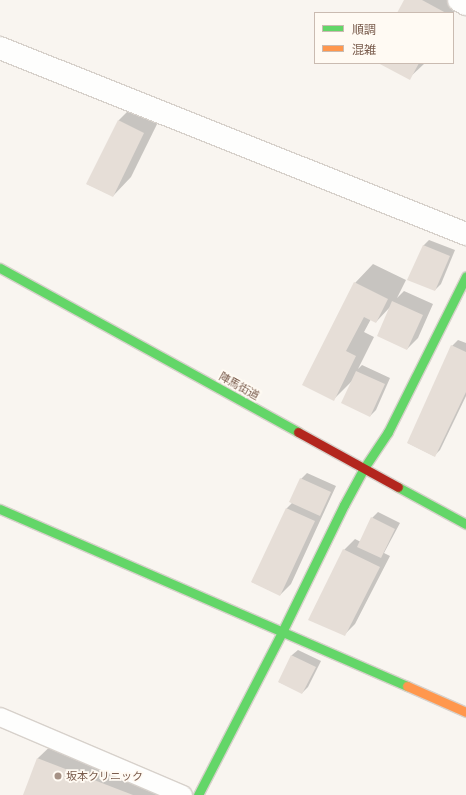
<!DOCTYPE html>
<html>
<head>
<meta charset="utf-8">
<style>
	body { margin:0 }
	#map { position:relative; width:466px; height:795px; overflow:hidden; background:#f9f5f0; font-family:Quicksand,"Noto Sans JP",sans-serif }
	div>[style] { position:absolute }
	.shadow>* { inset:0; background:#0003 }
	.building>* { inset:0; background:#e6ded7 }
	.roads { filter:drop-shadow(1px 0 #d7d1cb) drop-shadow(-1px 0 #d7d1cb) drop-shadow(0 1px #d7d1cb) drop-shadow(0 -1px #d7d1cb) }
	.lane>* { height:18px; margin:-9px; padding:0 9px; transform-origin:9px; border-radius:9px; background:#fefefd }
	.street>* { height:22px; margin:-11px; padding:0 11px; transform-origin:11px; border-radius:11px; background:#fefefd }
	.fast>* { height:9px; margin:-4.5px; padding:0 4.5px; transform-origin:4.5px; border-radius:4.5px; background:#63d668 }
	.slow>* { height:9px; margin:-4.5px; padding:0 4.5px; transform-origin:4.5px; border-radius:4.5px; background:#ff974d }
	.jam>* { height:9px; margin:-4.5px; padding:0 4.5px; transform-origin:4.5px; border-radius:4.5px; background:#b3261e }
	.dots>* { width:11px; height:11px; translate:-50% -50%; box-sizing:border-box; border:2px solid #fffaf3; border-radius:50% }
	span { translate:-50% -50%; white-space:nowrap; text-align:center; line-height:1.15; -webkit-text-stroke:3.5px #fffaf3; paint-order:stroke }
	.street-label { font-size:11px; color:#7a5c4d }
	.poi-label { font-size:11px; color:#7a5c4d }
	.left { translate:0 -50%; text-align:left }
	.legend { position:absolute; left:314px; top:12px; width:140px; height:52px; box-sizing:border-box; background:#fffaf3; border:1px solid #cabbb1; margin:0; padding:5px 7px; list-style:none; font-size:12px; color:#7a5c4d }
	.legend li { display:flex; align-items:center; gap:8px; height:20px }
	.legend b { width:20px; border:1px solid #cabbb1 }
</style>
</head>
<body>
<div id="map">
	<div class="shadow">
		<div style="clip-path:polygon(405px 0,460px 0,453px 14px,398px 13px)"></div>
		<div style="clip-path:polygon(380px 63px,425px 63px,409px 78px)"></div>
		<div style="clip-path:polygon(137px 102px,162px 114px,131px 177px,113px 196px,87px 184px,119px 120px)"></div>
		<div style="clip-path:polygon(429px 240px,455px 250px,441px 284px,435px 290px,423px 246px)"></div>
		<div style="clip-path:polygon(373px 264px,406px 280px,397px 298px,404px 291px,433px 304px,418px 338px,407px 349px,391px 306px,376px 322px,371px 319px,364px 332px,374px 337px,358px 369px,362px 365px,390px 378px,376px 410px,370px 416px,352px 381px,333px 400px,355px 283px)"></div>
		<div style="clip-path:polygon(458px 340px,466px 343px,466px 396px,440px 450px,434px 456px,408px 443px,452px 346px)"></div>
		<div style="clip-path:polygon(307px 473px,336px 486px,291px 584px,280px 595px,252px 582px,287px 508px,292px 503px,301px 479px)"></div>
		<div style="clip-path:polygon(378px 512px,400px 523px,384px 553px,390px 556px,355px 624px,344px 635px,344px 550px,355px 539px,361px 542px,372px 518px)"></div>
		<div style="clip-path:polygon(298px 650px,321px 661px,308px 687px,302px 693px,279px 682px,292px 655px)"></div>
		<div style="clip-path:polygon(57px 740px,163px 781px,157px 795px,24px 795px,38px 758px)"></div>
	</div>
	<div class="building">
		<div style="clip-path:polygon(404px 0,422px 0,446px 13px,397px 13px)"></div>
		<div style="clip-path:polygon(378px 63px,419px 63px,410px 80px)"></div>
		<div style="clip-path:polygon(118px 120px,144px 133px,113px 197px,86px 184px)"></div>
		<div style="clip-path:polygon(423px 245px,450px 256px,435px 291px,407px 280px)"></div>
		<div style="clip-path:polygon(354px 282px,388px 299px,376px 323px,364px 317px,346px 351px,356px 356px,334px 401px,302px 385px)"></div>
		<div style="clip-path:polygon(392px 301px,423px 315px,407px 350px,377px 336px)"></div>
		<div style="clip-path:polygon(451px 345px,466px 352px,466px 392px,435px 457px,407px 443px)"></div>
		<div style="clip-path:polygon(356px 371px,385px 384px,370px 417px,341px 403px)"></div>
		<div style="clip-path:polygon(300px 478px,331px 492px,320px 516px,289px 502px)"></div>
		<div style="clip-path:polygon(286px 508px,315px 521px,280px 596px,251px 582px)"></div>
		<div style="clip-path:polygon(371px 517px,395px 529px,381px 558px,357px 547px)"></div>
		<div style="clip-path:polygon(343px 549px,380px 567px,345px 636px,308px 620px)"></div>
		<div style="clip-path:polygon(291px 655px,316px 667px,302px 694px,278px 682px)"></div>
		<div style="clip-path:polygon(37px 758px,133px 795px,23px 795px)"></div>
	</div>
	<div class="roads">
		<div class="lane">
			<div style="left:0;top:717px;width:199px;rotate:23.1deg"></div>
		</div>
		<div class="street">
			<div style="left:459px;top:0;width:8px;rotate:30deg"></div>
			<div style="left:0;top:48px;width:502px;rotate:21.76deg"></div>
		</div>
		<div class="fast">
			<div style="left:0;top:268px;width:340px;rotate:28.8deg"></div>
			<div style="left:398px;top:487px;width:77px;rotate:28.6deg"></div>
			<div style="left:0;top:509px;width:444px;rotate:23.5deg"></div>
			<div style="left:198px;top:795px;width:183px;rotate:-62.7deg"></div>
			<div style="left:282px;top:632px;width:141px;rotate:-64deg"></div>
			<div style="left:344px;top:505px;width:42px;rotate:-61.6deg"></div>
			<div style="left:364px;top:468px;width:43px;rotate:-56.3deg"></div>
			<div style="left:388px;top:432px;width:174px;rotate:-63.4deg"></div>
		</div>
		<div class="slow">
			<div style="left:407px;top:686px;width:64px;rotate:23.8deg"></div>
		</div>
		<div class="jam">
			<div style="left:298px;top:432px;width:114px;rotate:28.8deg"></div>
		</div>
	</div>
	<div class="dots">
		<div style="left:58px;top:776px;background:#a69286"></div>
	</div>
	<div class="street-label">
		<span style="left:239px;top:386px;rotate:29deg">陣馬街道</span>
	</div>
	<div class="poi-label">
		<span class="left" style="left:66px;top:776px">坂本クリニック</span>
	</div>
	<ul class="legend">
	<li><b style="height:5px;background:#63d668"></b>順調</li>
	<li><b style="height:5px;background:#ff974d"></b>混雑</li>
	</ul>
</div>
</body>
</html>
